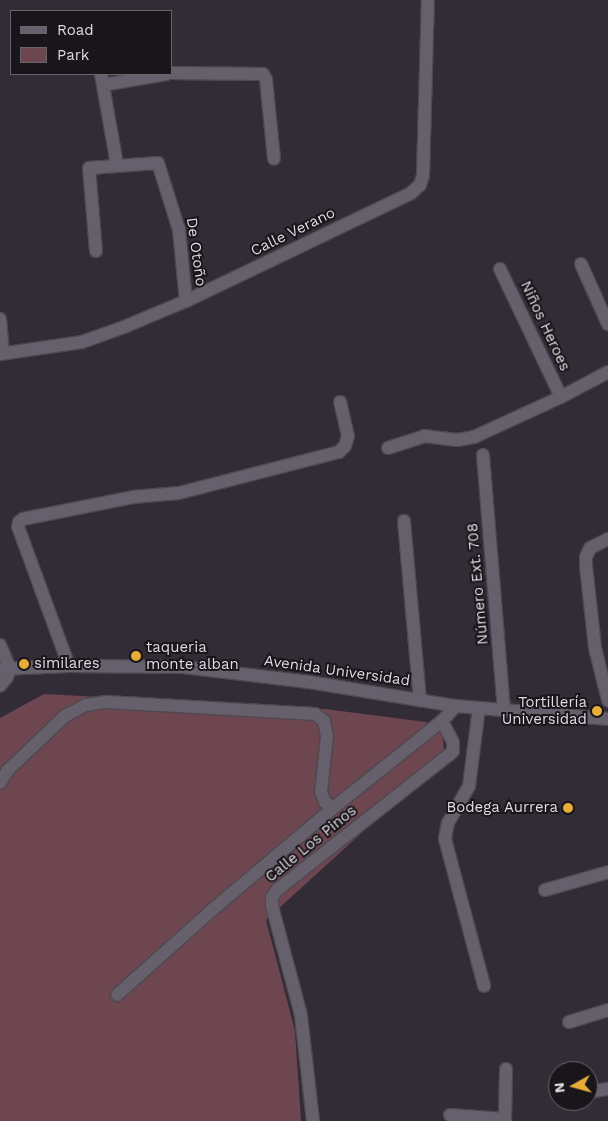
<!DOCTYPE html>
<html>
<head>
<meta charset="utf-8">
<style>
	body { margin:0 }
	#map { position:relative; width:608px; height:1121px; overflow:hidden; background:#322c37; font-family:"Work Sans",sans-serif }
	div>[style] { position:absolute }
	.green>* { inset:0; background:#6e4650 }
	.roads { filter:drop-shadow(1px 0 #4d4851) drop-shadow(-1px 0 #4d4851) drop-shadow(0 1px #4d4851) drop-shadow(0 -1px #4d4851) }
	.minor>* { height:12px; margin:-6px; padding:0 6px; transform-origin:6px; border-radius:6px; background:#66606c }
	.tertiary>* { height:12px; margin:-6px; padding:0 6px; transform-origin:6px; border-radius:6px; background:#66606c }
	.dots>* { width:14px; height:14px; translate:-50% -50%; box-sizing:border-box; border:2px solid #19161b; border-radius:50% }
	span { translate:-50% -50%; white-space:nowrap; text-align:center; line-height:1.15; -webkit-text-stroke:4px #19161b; paint-order:stroke }
	.street-label { font-size:15px; color:#dedbe1 }
	.poi-label { font-size:15px; color:#dedbe1 }
	.left { translate:0 -50%; text-align:left }
	.right { translate:-100% -50%; text-align:right }
	.legend { position:absolute; left:10px; top:10px; width:162px; height:65px; box-sizing:border-box; background:#19161b; border:1px solid #68656a; margin:0; padding:6px 9px; list-style:none; font-size:15px; color:#dedbe1 }
	.legend li { display:flex; align-items:center; gap:10px; height:25px }
	.legend b { width:25px; border:1px solid #68656a }
	.north { position:absolute; left:548px; top:1061px; width:50px; height:50px; box-sizing:border-box; background:#19161b; border:1px solid #68656a; border-radius:50%; rotate:263deg; font-size:14px; font-weight:700; line-height:20px; text-align:center; color:#dedbe1 }
	.north::after { content:''; display:block; margin:auto; width:18px; height:22px; background:#e8ac37; clip-path:polygon(50% 0,100% 100%,50% 72%,0 100%) }
</style>
</head>
<body>
<div id="map">
	<div class="green">
		<div style="clip-path:polygon(44px 694px,325px 709px,441px 724px,445px 757px,266px 920px,295px 1031px,301px 1121px,0 1121px,0 718px)"></div>
	</div>
	<div class="roads">
		<div class="minor">
			<div style="left:171px;top:73px;width:92px;rotate:0.6deg"></div>
			<div style="left:263px;top:74px;width:6px;rotate:59deg"></div>
			<div style="left:266px;top:79px;width:80px;rotate:84.3deg"></div>
			<div style="left:101px;top:74px;width:92px;rotate:80deg"></div>
			<div style="left:103px;top:85px;width:64px;rotate:-9.9deg"></div>
			<div style="left:96px;top:251px;width:83px;rotate:-94.8deg"></div>
			<div style="left:89px;top:168px;width:69px;rotate:-4.1deg"></div>
			<div style="left:158px;top:163px;width:70px;rotate:72.6deg"></div>
			<div style="left:179px;top:230px;width:71px;rotate:84.4deg"></div>
			<div style="left:581px;top:264px;width:66px;rotate:65.8deg"></div>
			<div style="left:500px;top:269px;width:142px;rotate:64.5deg"></div>
			<div style="left:0;top:319px;width:35px;rotate:85deg"></div>
			<div style="left:0;top:354px;width:83px;rotate:-8.3deg"></div>
			<div style="left:82px;top:342px;width:45px;rotate:-19.7deg"></div>
			<div style="left:124px;top:327px;width:67px;rotate:-22.8deg"></div>
			<div style="left:186px;top:301px;width:250px;rotate:-25.6deg"></div>
			<div style="left:411px;top:193px;width:12px;rotate:-42deg"></div>
			<div style="left:420px;top:185px;width:10px;rotate:-73deg"></div>
			<div style="left:423px;top:175px;width:175px;rotate:-88.4deg"></div>
			<div style="left:388px;top:448px;width:38px;rotate:-18deg"></div>
			<div style="left:424px;top:436px;width:33px;rotate:7deg"></div>
			<div style="left:457px;top:440px;width:17px;rotate:-10deg"></div>
			<div style="left:474px;top:437px;width:96px;rotate:-24.7deg"></div>
			<div style="left:561px;top:397px;width:53px;rotate:-28deg"></div>
			<div style="left:483px;top:455px;width:257px;rotate:85.3deg"></div>
			<div style="left:404px;top:521px;width:180px;rotate:84.9deg"></div>
			<div style="left:608px;top:539px;width:20px;rotate:153deg"></div>
			<div style="left:590px;top:548px;width:10px;rotate:114deg"></div>
			<div style="left:586px;top:557px;width:9px;rotate:90deg"></div>
			<div style="left:586px;top:566px;width:82px;rotate:83.7deg"></div>
			<div style="left:595px;top:648px;width:54px;rotate:76deg"></div>
			<div style="left:0;top:645px;width:26px;rotate:67deg"></div>
			<div style="left:10px;top:669px;width:9px;rotate:111deg"></div>
			<div style="left:7px;top:677px;width:11px;rotate:128deg"></div>
			<div style="left:69px;top:666px;width:148px;rotate:-110.1deg"></div>
			<div style="left:18px;top:527px;width:5px;rotate:-79deg"></div>
			<div style="left:19px;top:522px;width:5px;rotate:-37deg"></div>
			<div style="left:23px;top:519px;width:112px;rotate:-11.3deg"></div>
			<div style="left:133px;top:497px;width:46px;rotate:-5deg"></div>
			<div style="left:179px;top:493px;width:165px;rotate:-14.4deg"></div>
			<div style="left:339px;top:452px;width:8px;rotate:-45deg"></div>
			<div style="left:345px;top:446px;width:10px;rotate:-73deg"></div>
			<div style="left:348px;top:436px;width:35px;rotate:-103deg"></div>
			<div style="left:479px;top:708px;width:79px;rotate:97.3deg"></div>
			<div style="left:469px;top:786px;width:43px;rotate:119.6deg"></div>
			<div style="left:448px;top:823px;width:16px;rotate:101deg"></div>
			<div style="left:445px;top:839px;width:152px;rotate:75.1deg"></div>
			<div style="left:0;top:783px;width:15px;rotate:-58deg"></div>
			<div style="left:8px;top:770px;width:79px;rotate:-43.5deg"></div>
			<div style="left:65px;top:716px;width:24px;rotate:-28deg"></div>
			<div style="left:86px;top:705px;width:20px;rotate:-9deg"></div>
			<div style="left:106px;top:702px;width:209px;rotate:3.3deg"></div>
			<div style="left:315px;top:714px;width:11px;rotate:38deg"></div>
			<div style="left:324px;top:721px;width:15px;rotate:79deg"></div>
			<div style="left:327px;top:736px;width:56px;rotate:96.1deg"></div>
			<div style="left:321px;top:792px;width:11px;rotate:68deg"></div>
			<div style="left:325px;top:802px;width:10px;rotate:37deg"></div>
			<div style="left:545px;top:890px;width:66px;rotate:-15.9deg"></div>
			<div style="left:117px;top:995px;width:127px;rotate:-41.8deg"></div>
			<div style="left:212px;top:910px;width:158px;rotate:-40.1deg"></div>
			<div style="left:333px;top:808px;width:139px;rotate:-38.6deg"></div>
			<div style="left:442px;top:721px;width:21px;rotate:-47deg"></div>
			<div style="left:569px;top:1022px;width:41px;rotate:-17.1deg"></div>
			<div style="left:588px;top:1092px;width:20px;rotate:-9deg"></div>
			<div style="left:450px;top:1115px;width:55px;rotate:4.2deg"></div>
			<div style="left:313px;top:1121px;width:107px;rotate:-96.5deg"></div>
			<div style="left:301px;top:1015px;width:113px;rotate:-104.9deg"></div>
			<div style="left:272px;top:906px;width:9px;rotate:-90deg"></div>
			<div style="left:272px;top:897px;width:9px;rotate:-54deg"></div>
			<div style="left:277px;top:890px;width:220px;rotate:-38.2deg"></div>
			<div style="left:450px;top:754px;width:4px;rotate:-45deg"></div>
			<div style="left:453px;top:751px;width:9px;rotate:-90deg"></div>
			<div style="left:453px;top:742px;width:24px;rotate:-118deg"></div>
			<div style="left:505px;top:1121px;width:52px;rotate:-88.9deg"></div>
		</div>
		<div class="tertiary">
			<div style="left:0;top:669px;width:69px;rotate:-2.5deg"></div>
			<div style="left:69px;top:666px;width:114px;rotate:0.5deg"></div>
			<div style="left:183px;top:667px;width:127px;rotate:6.8deg"></div>
			<div style="left:309px;top:682px;width:149px;rotate:9.3deg"></div>
			<div style="left:456px;top:706px;width:153px;rotate:4.9deg"></div>
		</div>
	</div>
	<div class="dots">
		<div style="left:136px;top:656px;background:#e8ac37"></div>
		<div style="left:24px;top:664px;background:#e8ac37"></div>
		<div style="left:597px;top:711px;background:#e8ac37"></div>
		<div style="left:568px;top:808px;background:#e8ac37"></div>
	</div>
	<div class="street-label">
		<span style="left:293px;top:232px;rotate:-26deg">Calle Verano</span>
		<span style="left:196px;top:252px;rotate:82deg">De Otoño</span>
		<span style="left:545px;top:326px;rotate:65deg">Niños Heroes</span>
		<span style="left:478px;top:584px;rotate:-95deg">Número Ext. 708</span>
		<span style="left:337px;top:671px;rotate:8deg">Avenida Universidad</span>
		<span style="left:311px;top:844px;rotate:-39deg">Calle Los Pinos</span>
	</div>
	<div class="poi-label">
		<span class="left" style="left:146px;top:656px">taqueria<br>monte alban</span>
		<span class="left" style="left:34px;top:664px">similares</span>
		<span class="right" style="left:587px;top:711px">Tortillería<br>Universidad</span>
		<span class="right" style="left:558px;top:808px">Bodega Aurrera</span>
	</div>
	<ul class="legend">
	<li><b style="height:6px;background:#66606c"></b>Road</li>
	<li><b style="height:14px;background:#6e4650"></b>Park</li>
	</ul>
	<div class="north">N</div>
</div>
</body>
</html>
